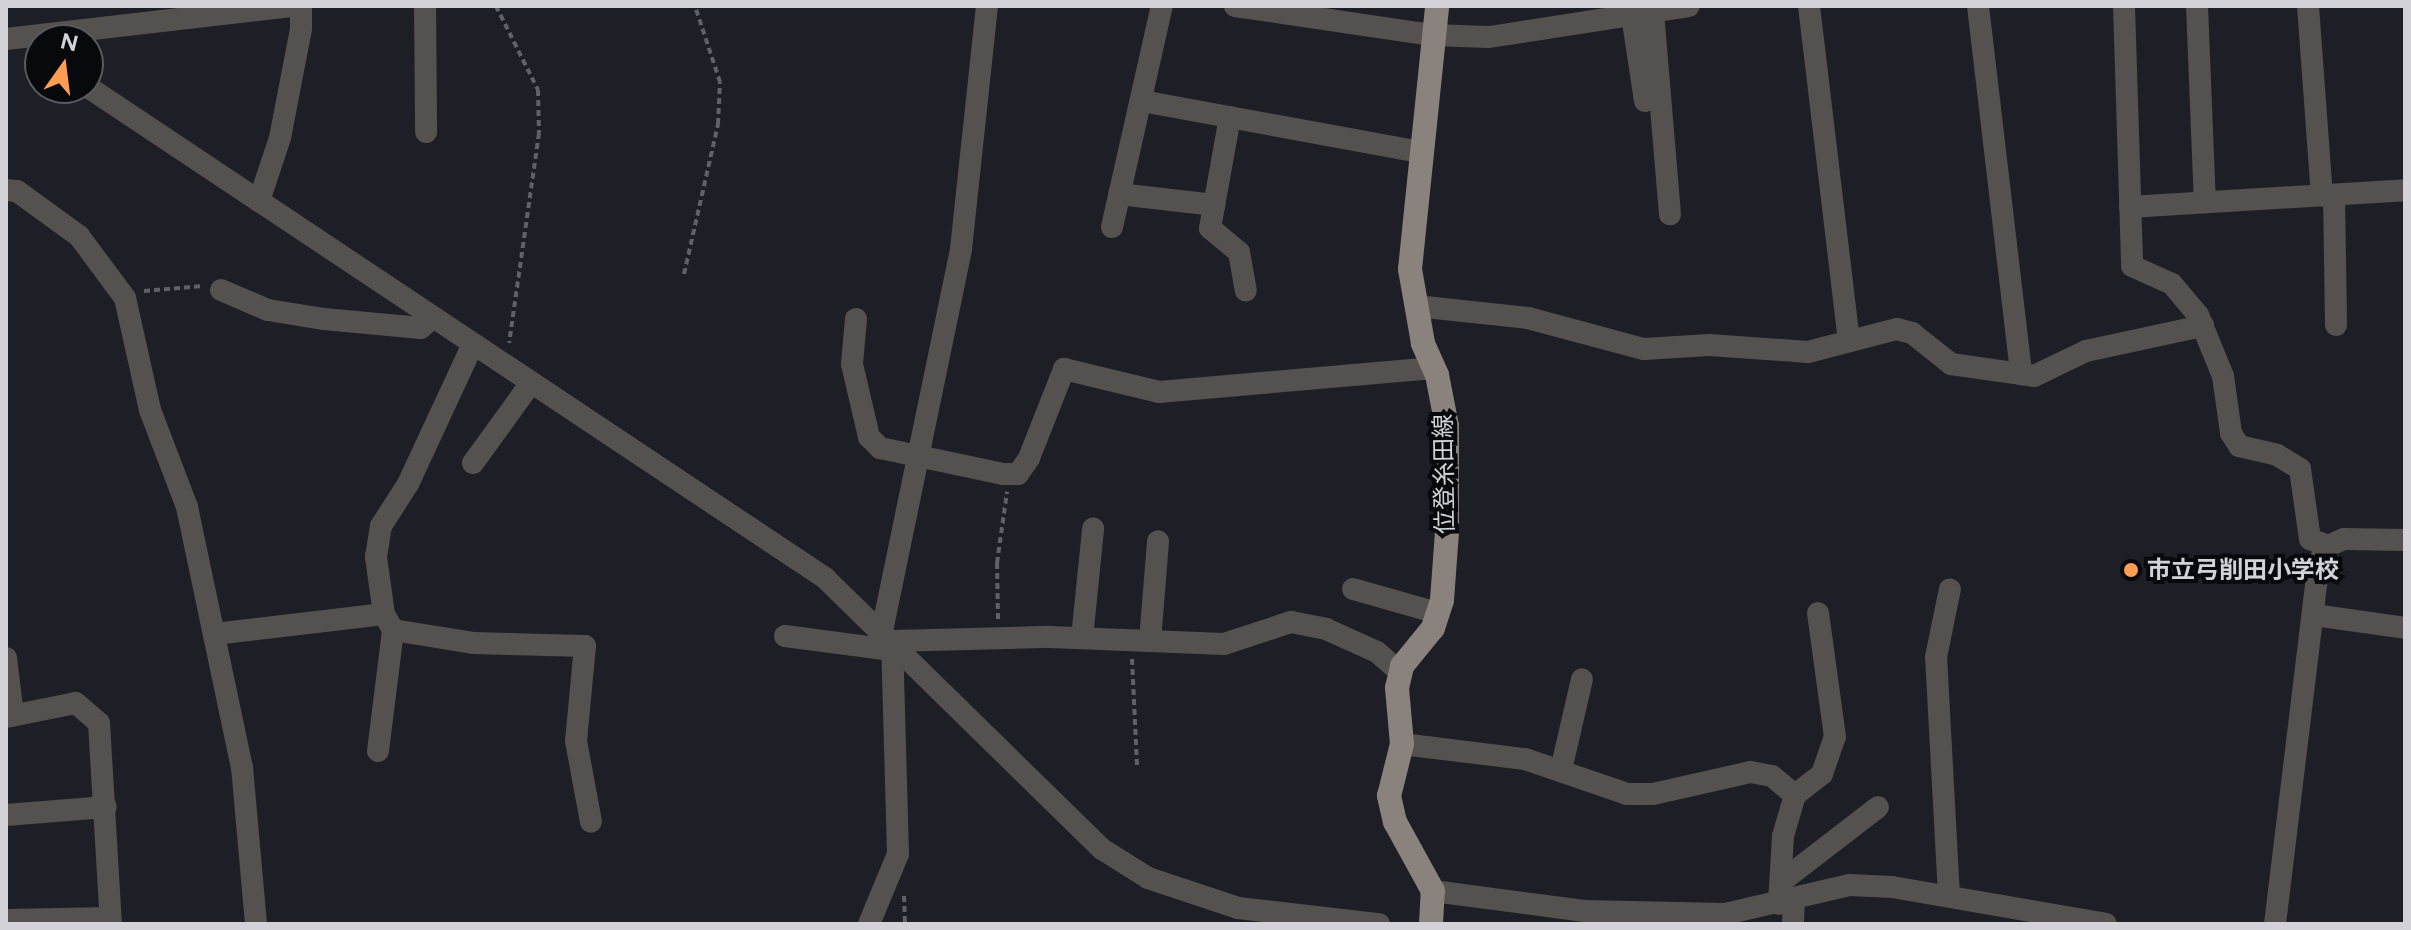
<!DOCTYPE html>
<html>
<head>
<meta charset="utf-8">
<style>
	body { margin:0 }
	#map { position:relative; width:2411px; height:930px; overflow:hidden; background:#1d1e26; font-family:Figtree,"Noto Sans JP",sans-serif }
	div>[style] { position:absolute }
	.path>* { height:4px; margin-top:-2px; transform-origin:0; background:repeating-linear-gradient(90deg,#606168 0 6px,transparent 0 10px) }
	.minor>* { height:22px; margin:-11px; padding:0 11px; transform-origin:11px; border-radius:11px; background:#55514e }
	.major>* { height:24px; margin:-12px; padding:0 12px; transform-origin:12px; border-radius:12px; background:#8a827d }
	.dots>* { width:22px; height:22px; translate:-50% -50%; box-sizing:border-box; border:4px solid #08090c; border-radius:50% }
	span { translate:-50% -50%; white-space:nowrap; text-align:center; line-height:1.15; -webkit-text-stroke:8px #08090c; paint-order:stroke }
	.street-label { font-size:24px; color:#d2d2d8 }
	.poi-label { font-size:24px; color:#d2d2d8; font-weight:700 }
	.left { translate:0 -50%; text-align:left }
	.frame { position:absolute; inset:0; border:8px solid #d2d2d8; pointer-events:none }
	.north { position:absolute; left:24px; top:24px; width:80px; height:80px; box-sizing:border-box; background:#08090c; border:2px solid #59595e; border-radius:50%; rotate:14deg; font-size:22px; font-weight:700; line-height:32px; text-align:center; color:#d2d2d8 }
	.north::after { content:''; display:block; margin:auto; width:28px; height:36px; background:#fd9d54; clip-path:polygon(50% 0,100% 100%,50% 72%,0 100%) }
</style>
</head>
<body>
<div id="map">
	<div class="path">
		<div style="left:496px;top:6px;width:94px;rotate:63.4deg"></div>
		<div style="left:538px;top:90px;width:43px;rotate:88.7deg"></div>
		<div style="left:539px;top:133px;width:212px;rotate:98.1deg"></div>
		<div style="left:684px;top:274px;width:154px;rotate:-77.2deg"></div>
		<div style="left:718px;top:124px;width:42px;rotate:-87.3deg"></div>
		<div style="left:720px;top:82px;width:80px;rotate:-108.2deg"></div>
		<div style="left:144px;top:291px;width:59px;rotate:-4.8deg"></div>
		<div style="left:998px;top:619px;width:56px;rotate:-91deg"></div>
		<div style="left:997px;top:563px;width:72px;rotate:-82deg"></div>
		<div style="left:1132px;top:659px;width:106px;rotate:87.3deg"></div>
		<div style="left:904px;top:896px;width:27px;rotate:88deg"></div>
	</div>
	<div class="minor">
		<div style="left:425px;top:6px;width:126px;rotate:89.5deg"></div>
		<div style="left:1235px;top:6px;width:198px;rotate:8.4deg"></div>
		<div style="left:1431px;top:35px;width:58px;rotate:2deg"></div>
		<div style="left:1489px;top:37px;width:202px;rotate:-8.8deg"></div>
		<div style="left:1809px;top:6px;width:337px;rotate:83.2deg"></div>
		<div style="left:1978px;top:6px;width:371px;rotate:83.3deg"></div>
		<div style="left:2124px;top:6px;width:260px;rotate:88.2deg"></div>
		<div style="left:2132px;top:266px;width:44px;rotate:24.2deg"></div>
		<div style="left:2172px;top:284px;width:40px;rotate:50deg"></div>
		<div style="left:2198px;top:315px;width:66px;rotate:67.7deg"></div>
		<div style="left:2223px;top:376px;width:58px;rotate:82deg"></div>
		<div style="left:2231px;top:433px;width:15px;rotate:58deg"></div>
		<div style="left:2239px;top:446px;width:39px;rotate:13deg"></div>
		<div style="left:2277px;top:455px;width:27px;rotate:31deg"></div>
		<div style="left:2300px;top:469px;width:71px;rotate:81.9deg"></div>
		<div style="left:2310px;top:539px;width:19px;rotate:21deg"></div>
		<div style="left:2197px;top:6px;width:196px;rotate:87.7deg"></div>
		<div style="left:2308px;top:6px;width:190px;rotate:85.8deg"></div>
		<div style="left:1653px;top:12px;width:203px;rotate:85.2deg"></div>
		<div style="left:1632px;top:15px;width:87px;rotate:81.4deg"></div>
		<div style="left:6px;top:39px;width:287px;rotate:-6.6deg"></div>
		<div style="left:88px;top:87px;width:886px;rotate:33.67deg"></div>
		<div style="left:825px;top:578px;width:388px;rotate:44.4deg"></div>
		<div style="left:1102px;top:849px;width:54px;rotate:32.2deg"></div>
		<div style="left:1148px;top:878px;width:95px;rotate:18.4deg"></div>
		<div style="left:1238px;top:908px;width:142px;rotate:6.5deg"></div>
		<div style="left:1142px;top:101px;width:282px;rotate:10.4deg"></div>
		<div style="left:1230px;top:117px;width:113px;rotate:100.2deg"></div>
		<div style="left:1210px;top:228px;width:38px;rotate:40deg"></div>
		<div style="left:1239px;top:252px;width:39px;rotate:80deg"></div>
		<div style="left:6px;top:190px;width:11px;rotate:5deg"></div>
		<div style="left:17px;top:191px;width:77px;rotate:36deg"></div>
		<div style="left:79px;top:236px;width:77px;rotate:53.4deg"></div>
		<div style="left:125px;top:298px;width:115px;rotate:77.4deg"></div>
		<div style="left:150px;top:410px;width:104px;rotate:69.1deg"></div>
		<div style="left:187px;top:507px;width:266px;rotate:78.1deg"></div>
		<div style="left:242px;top:767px;width:158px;rotate:84.9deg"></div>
		<div style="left:1119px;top:194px;width:96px;rotate:6.6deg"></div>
		<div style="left:2334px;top:195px;width:130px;rotate:89.1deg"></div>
		<div style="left:259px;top:201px;width:66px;rotate:-71.6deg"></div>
		<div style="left:280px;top:138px;width:111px;rotate:-79.1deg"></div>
		<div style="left:301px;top:29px;width:23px;rotate:-90deg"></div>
		<div style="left:2130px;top:207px;width:276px;rotate:-3.5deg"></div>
		<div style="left:1112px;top:227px;width:227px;rotate:-77.3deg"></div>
		<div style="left:221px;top:290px;width:51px;rotate:23.1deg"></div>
		<div style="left:268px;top:310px;width:57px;rotate:9.1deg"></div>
		<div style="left:324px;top:319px;width:97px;rotate:5.3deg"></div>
		<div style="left:421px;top:328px;width:16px;rotate:-43deg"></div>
		<div style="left:1416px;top:306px;width:113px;rotate:6.1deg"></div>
		<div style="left:1528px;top:318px;width:120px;rotate:15deg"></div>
		<div style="left:1644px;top:349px;width:65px;rotate:-3.5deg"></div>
		<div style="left:1709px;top:345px;width:99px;rotate:4deg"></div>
		<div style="left:1808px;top:352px;width:92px;rotate:-14.5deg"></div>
		<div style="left:1897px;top:329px;width:16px;rotate:15deg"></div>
		<div style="left:1912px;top:333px;width:50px;rotate:38.5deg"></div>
		<div style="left:1951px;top:364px;width:84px;rotate:8.2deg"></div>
		<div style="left:2034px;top:376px;width:58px;rotate:-25.7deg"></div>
		<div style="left:2086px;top:351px;width:120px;rotate:-12.1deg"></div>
		<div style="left:856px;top:319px;width:45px;rotate:95.1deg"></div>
		<div style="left:852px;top:364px;width:75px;rotate:76.9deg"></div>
		<div style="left:869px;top:437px;width:16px;rotate:45deg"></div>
		<div style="left:880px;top:448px;width:126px;rotate:11.9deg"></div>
		<div style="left:1003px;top:474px;width:15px"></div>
		<div style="left:1018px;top:474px;width:19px;rotate:-55deg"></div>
		<div style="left:1029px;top:458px;width:96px;rotate:-68.5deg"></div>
		<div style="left:1064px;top:369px;width:98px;rotate:13.6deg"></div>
		<div style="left:1159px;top:392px;width:276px;rotate:-5deg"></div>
		<div style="left:473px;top:463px;width:99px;rotate:-54.1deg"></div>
		<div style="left:1353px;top:589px;width:88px;rotate:15.8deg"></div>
		<div style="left:2314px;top:615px;width:92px;rotate:8.1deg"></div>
		<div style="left:393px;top:630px;width:81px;rotate:9.2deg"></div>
		<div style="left:473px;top:643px;width:112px;rotate:1.5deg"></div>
		<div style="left:585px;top:646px;width:95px;rotate:95.4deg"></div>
		<div style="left:576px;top:741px;width:82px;rotate:79.5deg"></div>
		<div style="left:882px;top:631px;width:390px;rotate:-78.3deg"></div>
		<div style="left:961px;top:249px;width:244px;rotate:-83.9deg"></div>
		<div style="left:214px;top:634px;width:171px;rotate:-6.7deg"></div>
		<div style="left:384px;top:614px;width:58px;rotate:-98deg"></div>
		<div style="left:376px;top:557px;width:31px;rotate:-81deg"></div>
		<div style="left:381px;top:526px;width:50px;rotate:-57.3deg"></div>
		<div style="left:408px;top:484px;width:154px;rotate:-65.1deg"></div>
		<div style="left:785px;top:636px;width:108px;rotate:7.5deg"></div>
		<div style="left:1082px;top:638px;width:110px;rotate:-84.2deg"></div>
		<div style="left:892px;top:641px;width:158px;rotate:-1.5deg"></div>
		<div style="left:1050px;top:637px;width:174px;rotate:2.3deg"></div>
		<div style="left:1224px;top:644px;width:71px;rotate:-18.2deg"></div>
		<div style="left:1291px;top:622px;width:36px;rotate:11deg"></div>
		<div style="left:1326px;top:629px;width:56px;rotate:24.3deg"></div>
		<div style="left:1377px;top:652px;width:32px;rotate:41deg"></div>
		<div style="left:1150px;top:641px;width:100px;rotate:-85.4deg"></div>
		<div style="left:6px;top:658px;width:58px;rotate:83.1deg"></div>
		<div style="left:6px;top:717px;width:71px;rotate:-11.3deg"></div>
		<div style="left:76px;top:703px;width:30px;rotate:41deg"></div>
		<div style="left:99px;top:723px;width:201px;rotate:86.6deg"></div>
		<div style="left:1402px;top:744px;width:124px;rotate:7deg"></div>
		<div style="left:1525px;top:759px;width:108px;rotate:18.9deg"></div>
		<div style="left:1627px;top:794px;width:26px"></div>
		<div style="left:1653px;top:794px;width:100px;rotate:-12.7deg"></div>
		<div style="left:1751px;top:772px;width:21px;rotate:11deg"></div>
		<div style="left:1772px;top:776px;width:30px;rotate:40deg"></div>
		<div style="left:1795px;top:795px;width:43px;rotate:106.3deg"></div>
		<div style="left:1783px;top:836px;width:68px;rotate:93.4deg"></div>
		<div style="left:378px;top:751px;width:122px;rotate:-82.9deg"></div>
		<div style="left:393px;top:630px;width:13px;rotate:-119deg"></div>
		<div style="left:1561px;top:770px;width:93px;rotate:-77deg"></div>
		<div style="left:1795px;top:795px;width:34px;rotate:-38deg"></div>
		<div style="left:1822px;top:774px;width:39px;rotate:-71deg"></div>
		<div style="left:1835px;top:737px;width:125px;rotate:-97.8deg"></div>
		<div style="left:6px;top:815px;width:100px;rotate:-4.6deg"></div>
		<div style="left:1782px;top:881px;width:121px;rotate:-37.6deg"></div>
		<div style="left:1433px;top:891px;width:153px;rotate:7.5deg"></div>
		<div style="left:1585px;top:911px;width:140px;rotate:1.2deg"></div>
		<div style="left:1725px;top:914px;width:128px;rotate:-13.1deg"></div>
		<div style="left:1850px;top:885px;width:42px;rotate:2.7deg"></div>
		<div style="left:1892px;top:887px;width:217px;rotate:9.8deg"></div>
		<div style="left:1949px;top:896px;width:239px;rotate:-93.1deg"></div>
		<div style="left:1936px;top:657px;width:69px;rotate:-78.4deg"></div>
		<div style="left:6px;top:920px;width:104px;rotate:-1.1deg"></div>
		<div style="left:869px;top:924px;width:76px;rotate:-67.5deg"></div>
		<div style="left:898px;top:854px;width:213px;rotate:-91.6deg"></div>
		<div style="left:1793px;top:924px;width:23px;rotate:-88deg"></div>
		<div style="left:2275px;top:924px;width:365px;rotate:-83.1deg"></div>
		<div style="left:2319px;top:562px;width:18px;rotate:-61deg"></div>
		<div style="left:2328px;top:546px;width:17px;rotate:-24deg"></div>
		<div style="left:2344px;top:539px;width:61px;rotate:0.9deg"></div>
	</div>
	<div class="major">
		<div style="left:1431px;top:924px;width:33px;rotate:-87deg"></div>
		<div style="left:1433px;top:891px;width:79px;rotate:-118.8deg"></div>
		<div style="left:1395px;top:822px;width:27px;rotate:-103deg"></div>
		<div style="left:1389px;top:796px;width:54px;rotate:-76deg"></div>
		<div style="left:1402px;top:744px;width:56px;rotate:-95.1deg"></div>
		<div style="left:1397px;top:688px;width:23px;rotate:-77deg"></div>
		<div style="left:1402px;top:666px;width:49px;rotate:-50.8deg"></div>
		<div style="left:1433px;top:628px;width:29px;rotate:-72deg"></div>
		<div style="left:1442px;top:600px;width:68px;rotate:-85.8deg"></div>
		<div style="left:1447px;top:532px;width:106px;rotate:-90deg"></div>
		<div style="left:1447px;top:426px;width:52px;rotate:-101.1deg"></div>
		<div style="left:1437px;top:375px;width:35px;rotate:-114deg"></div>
		<div style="left:1423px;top:343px;width:75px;rotate:-100deg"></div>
		<div style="left:1410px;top:269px;width:264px;rotate:-84.1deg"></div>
	</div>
	<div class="dots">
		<div style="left:2131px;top:570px;background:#fd9d54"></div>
	</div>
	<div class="street-label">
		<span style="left:1444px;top:474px;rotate:-91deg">位登糸田線</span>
	</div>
	<div class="poi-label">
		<span class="left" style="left:2147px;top:570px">市立弓削田小学校</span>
	</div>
	<div class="frame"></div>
	<div class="north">N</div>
</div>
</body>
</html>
